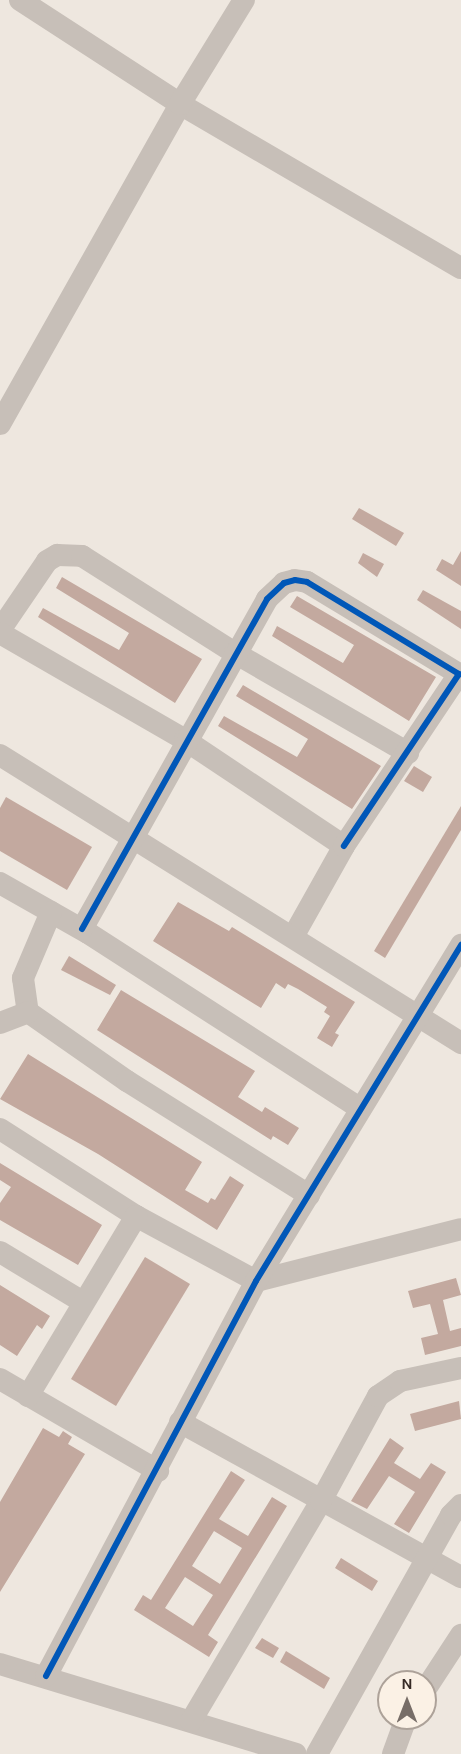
<!DOCTYPE html>
<html>
<head>
<meta charset="utf-8">
<style>
	body { margin:0 }
	#map { position:relative; width:461px; height:1754px; overflow:hidden; background:#eee7df; font-family:Karla,sans-serif }
	div>[style] { position:absolute }
	.building>* { inset:0; background:#c3a99f }
	.minor>* { height:22px; margin:-11px; padding:0 11px; transform-origin:11px; border-radius:11px; background:#c7bfb8 }
	.cycleway>* { height:6px; margin:-3px; padding:0 3px; transform-origin:3px; border-radius:3px; background:#0057b8 }
	span { translate:-50% -50%; white-space:nowrap; text-align:center; line-height:1.15; -webkit-text-stroke:5px #fbf1e5; paint-order:stroke }
	.north { position:absolute; left:377px; top:1670px; width:60px; height:60px; box-sizing:border-box; background:#fbf1e5; border:2px solid #ada299; border-radius:50%; rotate:0deg; font-size:16px; font-weight:700; line-height:24px; text-align:center; color:#372b26 }
	.north::after { content:''; display:block; margin:auto; width:21px; height:27px; background:#776d67; clip-path:polygon(50% 0,100% 100%,50% 72%,0 100%) }
</style>
</head>
<body>
<div id="map">
	<div class="building">
		<div style="clip-path:polygon(359px 508px,404px 533px,396px 546px,352px 519px)"></div>
		<div style="clip-path:polygon(461px 551px,461px 586px,436px 570px,442px 559px,453px 565px)"></div>
		<div style="clip-path:polygon(363px 553px,384px 564px,377px 577px,358px 563px)"></div>
		<div style="clip-path:polygon(62px 577px,202px 659px,175px 703px,38px 617px,43px 608px,119px 650px,129px 633px,56px 588px)"></div>
		<div style="clip-path:polygon(423px 590px,461px 611px,461px 629px,417px 600px)"></div>
		<div style="clip-path:polygon(297px 596px,436px 677px,409px 721px,272px 636px,277px 626px,343px 663px,354px 645px,290px 607px)"></div>
		<div style="clip-path:polygon(243px 685px,381px 766px,352px 809px,218px 726px,224px 716px,297px 757px,308px 739px,236px 696px)"></div>
		<div style="clip-path:polygon(414px 766px,432px 777px,423px 792px,404px 781px)"></div>
		<div style="clip-path:polygon(6px 797px,92px 847px,67px 890px,0 851px,0 808px)"></div>
		<div style="clip-path:polygon(461px 806px,461px 830px,385px 958px,374px 951px)"></div>
		<div style="clip-path:polygon(178px 902px,229px 931px,232px 927px,355px 1002px,335px 1033px,339px 1035px,332px 1047px,317px 1038px,330px 1016px,324px 1012px,327px 1007px,298px 989px,288px 984px,285px 989px,276px 983px,261px 1008px,153px 941px)"></div>
		<div style="clip-path:polygon(69px 956px,116px 985px,110px 995px,61px 970px)"></div>
		<div style="clip-path:polygon(121px 990px,255px 1071px,238px 1097px,262px 1112px,265px 1107px,299px 1128px,288px 1145px,273px 1136px,271px 1140px,97px 1030px)"></div>
		<div style="clip-path:polygon(28px 1054px,202px 1162px,185px 1190px,208px 1203px,211px 1198px,215px 1200px,230px 1176px,244px 1185px,217px 1230px,98px 1154px,0 1099px)"></div>
		<div style="clip-path:polygon(0 1163px,102px 1225px,78px 1265px,0 1220px,0 1203px,11px 1187px,0 1180px)"></div>
		<div style="clip-path:polygon(145px 1257px,190px 1284px,116px 1406px,71px 1379px)"></div>
		<div style="clip-path:polygon(456px 1278px,461px 1295px,443px 1300px,450px 1331px,461px 1328px,461px 1346px,425px 1355px,421px 1338px,438px 1334px,430px 1304px,413px 1308px,408px 1291px)"></div>
		<div style="clip-path:polygon(0 1285px,50px 1316px,42px 1329px,37px 1325px,17px 1356px,0 1345px)"></div>
		<div style="clip-path:polygon(459px 1401px,461px 1419px,415px 1431px,410px 1414px)"></div>
		<div style="clip-path:polygon(43px 1428px,59px 1437px,63px 1431px,72px 1437px,68px 1444px,85px 1454px,0 1592px,0 1502px)"></div>
		<div style="clip-path:polygon(390px 1438px,404px 1448px,394px 1463px,420px 1479px,431px 1463px,446px 1472px,409px 1533px,394px 1524px,415px 1492px,389px 1476px,367px 1509px,351px 1501px)"></div>
		<div style="clip-path:polygon(evenodd,231px 1471px,245px 1480px,219px 1519px,248px 1536px,272px 1497px,287px 1506px,208px 1635px,218px 1642px,209px 1657px,134px 1610px,143px 1595px,151px 1600px,231px 1471px,214px 1531px,242px 1548px,220px 1584px,192px 1566px,214px 1531px,231px 1471px,185px 1577px,213px 1595px,193px 1626px,165px 1608px,185px 1577px)"></div>
		<div style="clip-path:polygon(341px 1558px,378px 1581px,372px 1591px,335px 1568px)"></div>
		<div style="clip-path:polygon(262px 1638px,279px 1648px,273px 1658px,255px 1648px)"></div>
		<div style="clip-path:polygon(286px 1651px,330px 1678px,324px 1689px,280px 1662px)"></div>
	</div>
	<div class="minor">
		<div style="left:20px;top:0;width:191px;rotate:33deg"></div>
		<div style="left:180px;top:104px;width:325px;rotate:30.3deg"></div>
		<div style="left:0;top:424px;width:367px;rotate:-60.6deg"></div>
		<div style="left:180px;top:104px;width:122px;rotate:-58.4deg"></div>
		<div style="left:0;top:630px;width:83px;rotate:-55.7deg"></div>
		<div style="left:47px;top:561px;width:12px;rotate:-31deg"></div>
		<div style="left:57px;top:555px;width:25px;rotate:2deg"></div>
		<div style="left:82px;top:556px;width:181px;rotate:32.4deg"></div>
		<div style="left:235px;top:653px;width:200px;rotate:30deg"></div>
		<div style="left:0;top:633px;width:214px;rotate:30deg"></div>
		<div style="left:185px;top:740px;width:191px;rotate:33.7deg"></div>
		<div style="left:344px;top:846px;width:102px;rotate:119.3deg"></div>
		<div style="left:0;top:755px;width:544px;rotate:31.99deg"></div>
		<div style="left:0;top:883px;width:101px;rotate:29.6deg"></div>
		<div style="left:88px;top:933px;width:323px;rotate:32.8deg"></div>
		<div style="left:51px;top:912px;width:72px;rotate:113deg"></div>
		<div style="left:23px;top:978px;width:34px;rotate:82deg"></div>
		<div style="left:28px;top:1012px;width:121px;rotate:34.9deg"></div>
		<div style="left:127px;top:1081px;width:215px;rotate:32.1deg"></div>
		<div style="left:82px;top:929px;width:378px;rotate:-60.7deg"></div>
		<div style="left:267px;top:599px;width:23px;rotate:-43deg"></div>
		<div style="left:284px;top:583px;width:11px;rotate:-15deg"></div>
		<div style="left:295px;top:580px;width:12px;rotate:9deg"></div>
		<div style="left:307px;top:582px;width:178px;rotate:31.2deg"></div>
		<div style="left:459px;top:674px;width:207px;rotate:123.8deg"></div>
		<div style="left:0;top:1023px;width:30px;rotate:-21deg"></div>
		<div style="left:0;top:1129px;width:161px;rotate:32.6deg"></div>
		<div style="left:136px;top:1216px;width:136px;rotate:28.4deg"></div>
		<div style="left:256px;top:1281px;width:211px;rotate:-14.2deg"></div>
		<div style="left:0;top:1252px;width:97px;rotate:31.1deg"></div>
		<div style="left:0;top:1379px;width:183px;rotate:30.2deg"></div>
		<div style="left:28px;top:1396px;width:210px;rotate:-59deg"></div>
		<div style="left:180px;top:1422px;width:321px;rotate:28.9deg"></div>
		<div style="left:0;top:1664px;width:309px;rotate:16.9deg"></div>
		<div style="left:46px;top:1676px;width:447px;rotate:-62deg"></div>
		<div style="left:256px;top:1281px;width:394px;rotate:-58.6deg"></div>
		<div style="left:425px;top:1690px;width:66px;rotate:-56.8deg"></div>
		<div style="left:191px;top:1721px;width:256px;rotate:-59.4deg"></div>
		<div style="left:321px;top:1501px;width:119px;rotate:-61.5deg"></div>
		<div style="left:378px;top:1396px;width:27px;rotate:-34deg"></div>
		<div style="left:400px;top:1381px;width:62px;rotate:-12deg"></div>
		<div style="left:317px;top:1754px;width:274px;rotate:-60.7deg"></div>
		<div style="left:451px;top:1515px;width:14px;rotate:-45deg"></div>
		<div style="left:393px;top:1754px;width:38px;rotate:-70deg"></div>
	</div>
	<div class="cycleway">
		<div style="left:82px;top:929px;width:378px;rotate:-60.7deg"></div>
		<div style="left:267px;top:599px;width:23px;rotate:-43deg"></div>
		<div style="left:284px;top:583px;width:11px;rotate:-15deg"></div>
		<div style="left:295px;top:580px;width:12px;rotate:9deg"></div>
		<div style="left:307px;top:582px;width:178px;rotate:31.2deg"></div>
		<div style="left:459px;top:674px;width:207px;rotate:123.8deg"></div>
		<div style="left:46px;top:1676px;width:447px;rotate:-62deg"></div>
		<div style="left:256px;top:1281px;width:394px;rotate:-58.6deg"></div>
	</div>
	<div class="north">N</div>
</div>
</body>
</html>
